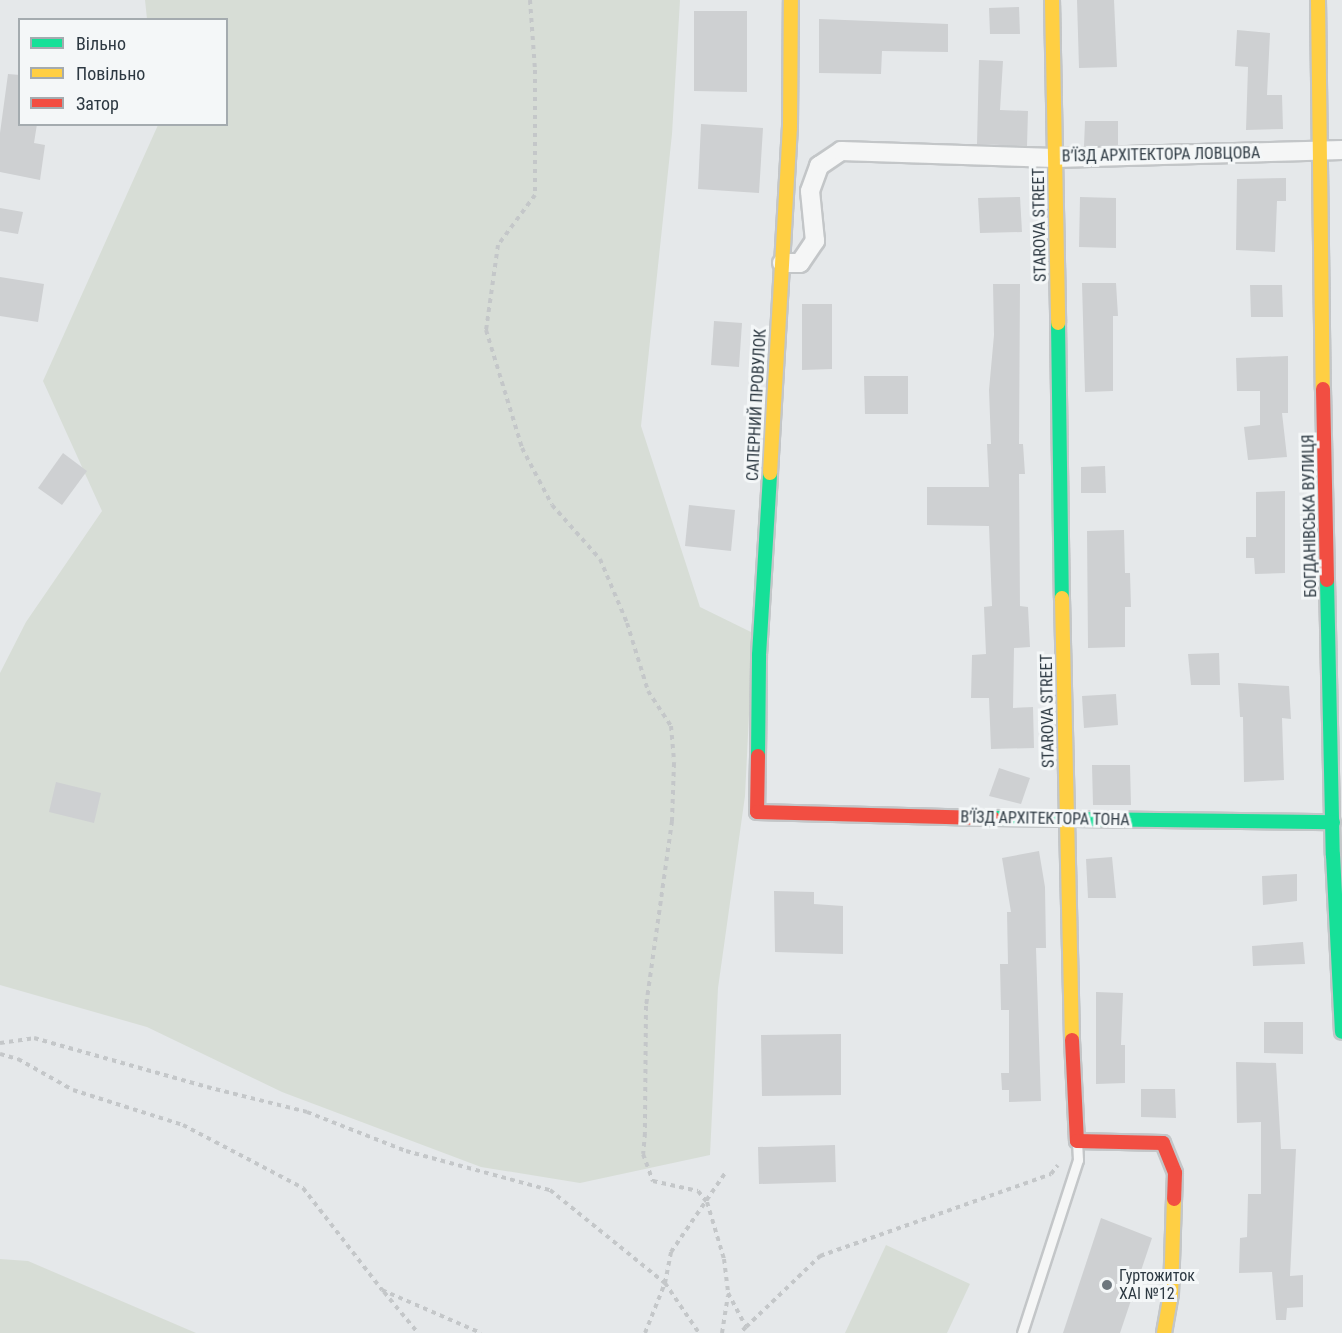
<!DOCTYPE html>
<html>
<head>
<meta charset="utf-8">
<style>
	body { margin:0 }
	#map { position:relative; width:1342px; height:1333px; overflow:hidden; background:#e5e8ea; font-family:"Roboto Condensed",sans-serif }
	div>[style] { position:absolute }
	.green>* { inset:0; background:#d7ddd6 }
	.building>* { inset:0; background:#ced0d2 }
	.path>* { height:4px; margin-top:-2px; transform-origin:0; background:repeating-linear-gradient(90deg,#c4c7c9 0 4.5px,transparent 0 9px) }
	.roads { filter:drop-shadow(2px 0 #c3c6c8) drop-shadow(-2px 0 #c3c6c8) drop-shadow(0 2px #c3c6c8) drop-shadow(0 -2px #c3c6c8) }
	.lane>* { height:9px; margin:-4.5px; padding:0 4.5px; transform-origin:4.5px; border-radius:4.5px; background:#f5f6f6 }
	.street>* { height:18px; margin:-9px; padding:0 9px; transform-origin:9px; border-radius:9px; background:#f5f6f6 }
	.fast>* { height:14px; margin:-7px; padding:0 7px; transform-origin:7px; border-radius:7px; background:#16e098 }
	.slow>* { height:14px; margin:-7px; padding:0 7px; transform-origin:7px; border-radius:7px; background:#ffcf43 }
	.jam>* { height:14px; margin:-7px; padding:0 7px; transform-origin:7px; border-radius:7px; background:#f24e42 }
	.dots>* { width:16px; height:16px; translate:-50% -50%; box-sizing:border-box; border:3px solid #f4f7f8; border-radius:50% }
	span { translate:-50% -50%; white-space:nowrap; text-align:center; line-height:1.15; -webkit-text-stroke:6px #f4f7f8; paint-order:stroke }
	.street-label { font-size:16px; color:#2d3942 }
	.poi-label { font-size:16px; color:#2d3942 }
	.left { translate:0 -50%; text-align:left }
	.legend { position:absolute; left:18px; top:18px; width:210px; height:108px; box-sizing:border-box; background:#f4f7f8; border:2px solid #a4abaf; margin:0; padding:8px 10px; list-style:none; font-size:18px; color:#2d3942 }
	.legend li { display:flex; align-items:center; gap:12px; height:30px }
	.legend b { width:30px; border:2px solid #a4abaf }
</style>
</head>
<body>
<div id="map">
	<div class="green">
		<div style="clip-path:polygon(145px 0,680px 0,672px 134px,641px 426px,700px 607px,753px 633px,745px 796px,718px 988px,710px 1155px,580px 1183px,481px 1167px,282px 1092px,147px 1027px,0 985px,0 673px,26px 622px,102px 511px,43px 381px,158px 125px,226px 124px,226px 20px,147px 19px)"></div>
		<div style="clip-path:polygon(886px 1245px,970px 1284px,947px 1333px,845px 1333px)"></div>
		<div style="clip-path:polygon(0 1259px,28px 1261px,196px 1333px,0 1333px)"></div>
	</div>
	<div class="building">
		<div style="clip-path:polygon(1077px 0,1114px 0,1117px 67px,1079px 68px)"></div>
		<div style="clip-path:polygon(1019px 7px,1020px 34px,990px 34px,989px 8px)"></div>
		<div style="clip-path:polygon(694px 11px,747px 11px,747px 92px,694px 91px)"></div>
		<div style="clip-path:polygon(819px 19px,948px 24px,948px 52px,882px 51px,881px 74px,819px 73px)"></div>
		<div style="clip-path:polygon(1237px 30px,1270px 33px,1267px 95px,1282px 95px,1283px 129px,1246px 130px,1248px 67px,1235px 66px)"></div>
		<div style="clip-path:polygon(979px 60px,1003px 61px,1000px 110px,1028px 111px,1027px 146px,977px 144px)"></div>
		<div style="clip-path:polygon(8px 74px,20px 75px,20px 124px,37px 124px,34px 143px,45px 145px,40px 180px,0 172px,0 133px)"></div>
		<div style="clip-path:polygon(1085px 121px,1118px 121px,1118px 145px,1084px 146px)"></div>
		<div style="clip-path:polygon(701px 124px,763px 128px,759px 193px,698px 189px)"></div>
		<div style="clip-path:polygon(1286px 178px,1286px 201px,1277px 201px,1275px 252px,1236px 250px,1237px 179px)"></div>
		<div style="clip-path:polygon(1020px 197px,1022px 232px,980px 233px,978px 198px)"></div>
		<div style="clip-path:polygon(1080px 197px,1116px 198px,1116px 248px,1079px 247px)"></div>
		<div style="clip-path:polygon(0 208px,23px 212px,18px 234px,0 231px)"></div>
		<div style="clip-path:polygon(0 277px,44px 284px,38px 322px,0 316px)"></div>
		<div style="clip-path:polygon(1082px 283px,1116px 283px,1118px 316px,1113px 316px,1113px 391px,1085px 392px)"></div>
		<div style="clip-path:polygon(993px 284px,1020px 284px,1019px 444px,1023px 444px,1025px 474px,1019px 474px,1020px 606px,1028px 607px,1030px 647px,1014px 648px,1013px 708px,1033px 707px,1034px 748px,991px 749px,989px 698px,971px 698px,972px 655px,986px 654px,984px 607px,992px 606px,989px 526px,927px 525px,927px 487px,989px 487px,987px 444px,991px 444px,989px 390px,994px 335px)"></div>
		<div style="clip-path:polygon(1250px 285px,1282px 285px,1283px 317px,1251px 317px)"></div>
		<div style="clip-path:polygon(802px 304px,832px 304px,832px 369px,802px 370px)"></div>
		<div style="clip-path:polygon(714px 321px,742px 323px,739px 367px,711px 365px)"></div>
		<div style="clip-path:polygon(1288px 356px,1288px 413px,1282px 413px,1287px 457px,1248px 460px,1244px 427px,1260px 425px,1260px 391px,1237px 391px,1236px 358px)"></div>
		<div style="clip-path:polygon(864px 376px,908px 376px,908px 414px,865px 414px)"></div>
		<div style="clip-path:polygon(63px 453px,87px 471px,62px 505px,38px 488px)"></div>
		<div style="clip-path:polygon(1105px 466px,1106px 493px,1081px 493px,1081px 467px)"></div>
		<div style="clip-path:polygon(1285px 491px,1285px 573px,1255px 574px,1254px 558px,1246px 558px,1246px 537px,1256px 537px,1256px 492px)"></div>
		<div style="clip-path:polygon(689px 505px,735px 510px,731px 551px,685px 546px)"></div>
		<div style="clip-path:polygon(1124px 530px,1125px 573px,1130px 573px,1131px 607px,1125px 607px,1125px 647px,1088px 648px,1087px 531px)"></div>
		<div style="clip-path:polygon(1219px 653px,1220px 685px,1191px 685px,1188px 654px)"></div>
		<div style="clip-path:polygon(1238px 683px,1289px 686px,1291px 719px,1282px 718px,1284px 780px,1244px 782px,1243px 717px,1240px 717px)"></div>
		<div style="clip-path:polygon(1116px 694px,1118px 725px,1084px 728px,1082px 696px)"></div>
		<div style="clip-path:polygon(1092px 765px,1130px 765px,1131px 805px,1093px 805px)"></div>
		<div style="clip-path:polygon(999px 768px,1030px 778px,1021px 804px,989px 796px)"></div>
		<div style="clip-path:polygon(56px 782px,101px 793px,94px 823px,49px 812px)"></div>
		<div style="clip-path:polygon(1039px 851px,1045px 887px,1046px 948px,1036px 948px,1041px 1101px,1009px 1102px,1009px 1090px,1002px 1090px,1001px 1073px,1009px 1073px,1009px 1010px,1001px 1010px,1000px 964px,1008px 964px,1007px 912px,1011px 912px,1002px 858px)"></div>
		<div style="clip-path:polygon(1112px 857px,1116px 898px,1088px 898px,1086px 859px)"></div>
		<div style="clip-path:polygon(1297px 874px,1297px 901px,1263px 905px,1262px 876px)"></div>
		<div style="clip-path:polygon(774px 891px,814px 892px,814px 904px,843px 906px,843px 954px,775px 952px)"></div>
		<div style="clip-path:polygon(1303px 942px,1305px 964px,1253px 966px,1252px 946px)"></div>
		<div style="clip-path:polygon(1096px 992px,1123px 993px,1121px 1045px,1125px 1045px,1125px 1083px,1096px 1084px)"></div>
		<div style="clip-path:polygon(1264px 1022px,1303px 1022px,1303px 1054px,1264px 1053px)"></div>
		<div style="clip-path:polygon(841px 1034px,841px 1095px,762px 1096px,761px 1035px)"></div>
		<div style="clip-path:polygon(1236px 1062px,1276px 1063px,1281px 1149px,1296px 1149px,1290px 1276px,1303px 1275px,1303px 1307px,1287px 1308px,1286px 1320px,1276px 1320px,1272px 1272px,1239px 1273px,1240px 1238px,1247px 1237px,1248px 1194px,1261px 1194px,1261px 1122px,1237px 1123px)"></div>
		<div style="clip-path:polygon(1141px 1089px,1175px 1089px,1176px 1118px,1141px 1117px)"></div>
		<div style="clip-path:polygon(835px 1145px,836px 1182px,759px 1184px,758px 1147px)"></div>
		<div style="clip-path:polygon(1101px 1218px,1152px 1238px,1120px 1333px,1063px 1333px)"></div>
	</div>
	<div class="path">
		<div style="left:530px;top:0;width:70px;rotate:85.9deg"></div>
		<div style="left:535px;top:70px;width:125px;rotate:90deg"></div>
		<div style="left:535px;top:195px;width:62px;rotate:126.5deg"></div>
		<div style="left:498px;top:245px;width:86px;rotate:98deg"></div>
		<div style="left:486px;top:330px;width:123px;rotate:73deg"></div>
		<div style="left:522px;top:448px;width:64px;rotate:62.2deg"></div>
		<div style="left:552px;top:505px;width:72px;rotate:48.4deg"></div>
		<div style="left:600px;top:559px;width:69px;rotate:67.1deg"></div>
		<div style="left:627px;top:623px;width:71px;rotate:72.8deg"></div>
		<div style="left:648px;top:691px;width:42px;rotate:56.7deg"></div>
		<div style="left:671px;top:726px;width:37px;rotate:85deg"></div>
		<div style="left:674px;top:763px;width:58px;rotate:92deg"></div>
		<div style="left:672px;top:821px;width:187px;rotate:98deg"></div>
		<div style="left:646px;top:1006px;width:127px;rotate:90.5deg"></div>
		<div style="left:645px;top:1133px;width:21px;rotate:95deg"></div>
		<div style="left:643px;top:1154px;width:29px;rotate:70deg"></div>
		<div style="left:653px;top:1181px;width:46px;rotate:12.5deg"></div>
		<div style="left:698px;top:1191px;width:14px;rotate:51deg"></div>
		<div style="left:707px;top:1202px;width:59px;rotate:73.4deg"></div>
		<div style="left:724px;top:1259px;width:34px;rotate:83deg"></div>
		<div style="left:728px;top:1293px;width:38px;rotate:62deg"></div>
		<div style="left:746px;top:1327px;width:8px;rotate:135deg"></div>
		<div style="left:0;top:1043px;width:34px;rotate:-8deg"></div>
		<div style="left:34px;top:1038px;width:180px;rotate:15.8deg"></div>
		<div style="left:207px;top:1087px;width:103px;rotate:14deg"></div>
		<div style="left:307px;top:1112px;width:106px;rotate:21.5deg"></div>
		<div style="left:406px;top:1151px;width:149px;rotate:15.2deg"></div>
		<div style="left:550px;top:1190px;width:148px;rotate:39deg"></div>
		<div style="left:665px;top:1283px;width:60px;rotate:55.8deg"></div>
		<div style="left:0;top:1054px;width:19px;rotate:16deg"></div>
		<div style="left:18px;top:1059px;width:63px;rotate:29.4deg"></div>
		<div style="left:73px;top:1090px;width:115px;rotate:17.7deg"></div>
		<div style="left:183px;top:1125px;width:136px;rotate:27.7deg"></div>
		<div style="left:303px;top:1188px;width:129px;rotate:52.2deg"></div>
		<div style="left:382px;top:1290px;width:108px;rotate:23.5deg"></div>
		<div style="left:384px;top:1292px;width:53px;rotate:50.3deg"></div>
		<div style="left:746px;top:1327px;width:103px;rotate:-43.8deg"></div>
		<div style="left:820px;top:1256px;width:245px;rotate:-19.5deg"></div>
		<div style="left:1051px;top:1174px;width:11px;rotate:-52deg"></div>
		<div style="left:645px;top:1333px;width:54px;rotate:-68.2deg"></div>
		<div style="left:665px;top:1283px;width:32px;rotate:-79deg"></div>
		<div style="left:671px;top:1252px;width:96px;rotate:-55.6deg"></div>
		<div style="left:722px;top:1333px;width:38px;rotate:-81deg"></div>
	</div>
	<div class="roads">
		<div class="lane">
			<div style="left:1022px;top:1333px;width:182px;rotate:-72.1deg"></div>
			<div style="left:1078px;top:1160px;width:17px;rotate:-93deg"></div>
		</div>
		<div class="street">
			<div style="left:782px;top:263px;width:18px"></div>
			<div style="left:800px;top:263px;width:27px;rotate:-56deg"></div>
			<div style="left:815px;top:241px;width:50px;rotate:-95.7deg"></div>
			<div style="left:810px;top:191px;width:27px;rotate:-70deg"></div>
			<div style="left:819px;top:166px;width:27px;rotate:-34deg"></div>
			<div style="left:841px;top:151px;width:214px;rotate:1.9deg"></div>
			<div style="left:1055px;top:158px;width:287px;rotate:-1.6deg"></div>
		</div>
		<div class="fast">
			<div style="left:1058px;top:323px;width:275px;rotate:89.2deg"></div>
			<div style="left:1327px;top:580px;width:275px;rotate:88.8deg"></div>
			<div style="left:1333px;top:855px;width:177px;rotate:87.1deg"></div>
			<div style="left:758px;top:756px;width:101px;rotate:-89.4deg"></div>
			<div style="left:759px;top:655px;width:182px;rotate:-86.5deg"></div>
			<div style="left:993px;top:818px;width:340px;rotate:0.7deg"></div>
		</div>
		<div class="slow">
			<div style="left:1052px;top:0;width:323px;rotate:88.9deg"></div>
			<div style="left:1318px;top:0;width:389px;rotate:89.3deg"></div>
			<div style="left:770px;top:473px;width:346px;rotate:-86.7deg"></div>
			<div style="left:790px;top:128px;width:128px;rotate:-89.6deg"></div>
			<div style="left:1062px;top:598px;width:442px;rotate:88.7deg"></div>
			<div style="left:1164px;top:1333px;width:40px;rotate:-80deg"></div>
			<div style="left:1171px;top:1294px;width:95px;rotate:-88.2deg"></div>
		</div>
		<div class="jam">
			<div style="left:1323px;top:389px;width:191px;rotate:88.8deg"></div>
			<div style="left:758px;top:756px;width:56px;rotate:91deg"></div>
			<div style="left:757px;top:812px;width:236px;rotate:1.5deg"></div>
			<div style="left:1072px;top:1040px;width:101px;rotate:87.2deg"></div>
			<div style="left:1077px;top:1141px;width:86px;rotate:1.3deg"></div>
			<div style="left:1163px;top:1143px;width:32px;rotate:68deg"></div>
			<div style="left:1175px;top:1173px;width:26px;rotate:92deg"></div>
		</div>
	</div>
	<div class="dots">
		<div style="left:1107px;top:1285px;background:#6d767d"></div>
	</div>
	<div class="street-label">
		<span style="left:1161px;top:155px;rotate:-1deg">В’ЇЗД АРХІТЕКТОРА ЛОВЦОВА</span>
		<span style="left:1040px;top:225px;rotate:-91deg">STAROVA STREET</span>
		<span style="left:757px;top:405px;rotate:-87deg">САПЕРНИЙ ПРОВУЛОК</span>
		<span style="left:1310px;top:516px;rotate:-91deg">БОГДАНІВСЬКА ВУЛИЦЯ</span>
		<span style="left:1048px;top:711px;rotate:-91deg">STAROVA STREET</span>
		<span style="left:1045px;top:819px;rotate:1deg">В’ЇЗД АРХІТЕКТОРА ТОНА</span>
	</div>
	<div class="poi-label">
		<span class="left" style="left:1119px;top:1285px">Гуртожиток<br>ХАІ №12</span>
	</div>
	<ul class="legend">
	<li><b style="height:8px;background:#16e098"></b>Вільно</li>
	<li><b style="height:8px;background:#ffcf43"></b>Повільно</li>
	<li><b style="height:8px;background:#f24e42"></b>Затор</li>
	</ul>
</div>
</body>
</html>
